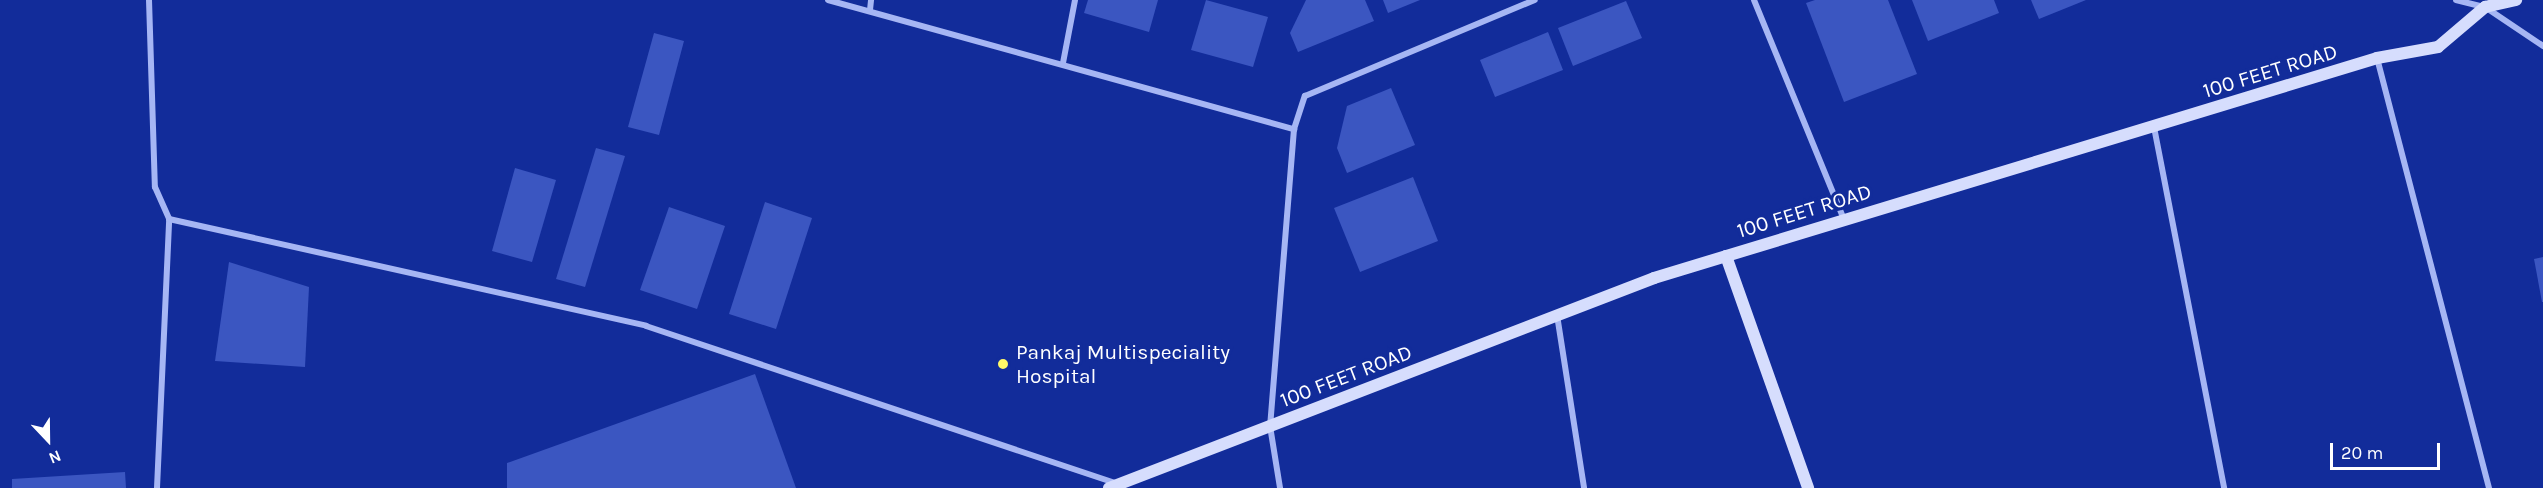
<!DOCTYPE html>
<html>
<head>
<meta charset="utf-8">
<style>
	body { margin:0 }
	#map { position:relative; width:2543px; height:488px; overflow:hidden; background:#122c9a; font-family:Karla,sans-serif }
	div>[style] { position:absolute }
	.building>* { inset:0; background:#3b56c1 }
	.street>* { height:6px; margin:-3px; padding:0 3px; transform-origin:3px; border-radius:3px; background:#a6b6f4 }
	.secondary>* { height:12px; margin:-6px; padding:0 6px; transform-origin:6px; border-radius:6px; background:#d6ddfd }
	.dots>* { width:16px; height:16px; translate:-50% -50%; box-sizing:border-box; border:3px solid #122c9a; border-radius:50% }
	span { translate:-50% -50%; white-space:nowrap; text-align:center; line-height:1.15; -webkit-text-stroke:6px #122c9a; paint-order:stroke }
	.street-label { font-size:21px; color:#fff }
	.poi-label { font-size:21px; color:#fff }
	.left { translate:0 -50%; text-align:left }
	.north { position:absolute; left:18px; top:410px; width:60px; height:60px; -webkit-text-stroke:4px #122c9a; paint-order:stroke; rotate:158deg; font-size:16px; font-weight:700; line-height:24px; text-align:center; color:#fff }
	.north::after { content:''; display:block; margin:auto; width:21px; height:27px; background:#fff; clip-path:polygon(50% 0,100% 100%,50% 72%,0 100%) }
	.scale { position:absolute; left:2330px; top:443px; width:110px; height:27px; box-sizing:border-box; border:3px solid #fff; border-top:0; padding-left:8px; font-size:18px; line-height:21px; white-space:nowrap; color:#fff; -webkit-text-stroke:4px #122c9a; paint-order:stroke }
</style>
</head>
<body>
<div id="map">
	<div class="building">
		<div style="clip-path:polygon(1088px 0,1158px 0,1149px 32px,1084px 13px)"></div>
		<div style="clip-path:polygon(1206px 0,1268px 17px,1253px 67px,1191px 50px)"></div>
		<div style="clip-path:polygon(1306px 0,1365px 0,1374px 21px,1298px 52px,1290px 33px)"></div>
		<div style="clip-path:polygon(1383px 0,1420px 0,1388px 13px)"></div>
		<div style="clip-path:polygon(1815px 0,1888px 0,1917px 74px,1844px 102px,1806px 3px)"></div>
		<div style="clip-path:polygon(1912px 0,1994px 0,1999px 13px,1928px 41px)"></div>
		<div style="clip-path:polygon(2031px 0,2086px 0,2039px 19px)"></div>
		<div style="clip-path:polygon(1626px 1px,1642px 38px,1573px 66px,1558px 28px)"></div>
		<div style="clip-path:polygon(1548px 32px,1563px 70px,1495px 97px,1480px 60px)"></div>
		<div style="clip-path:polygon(654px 33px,684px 41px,659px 135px,628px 127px)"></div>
		<div style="clip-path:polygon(1391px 88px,1415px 145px,1347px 173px,1337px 148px,1347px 106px)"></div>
		<div style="clip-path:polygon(596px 148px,625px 156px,585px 287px,556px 279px)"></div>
		<div style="clip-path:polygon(515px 168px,556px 180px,532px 262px,492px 251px)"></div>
		<div style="clip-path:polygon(1413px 177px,1438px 241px,1360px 272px,1334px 208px)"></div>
		<div style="clip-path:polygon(765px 202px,812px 218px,776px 329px,729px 314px)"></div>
		<div style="clip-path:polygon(669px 207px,725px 226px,697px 309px,640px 290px)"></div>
		<div style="clip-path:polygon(2543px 257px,2543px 302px,2542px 302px,2534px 259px)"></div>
		<div style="clip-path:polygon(229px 262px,309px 287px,305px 367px,215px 361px)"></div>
		<div style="clip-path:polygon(755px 374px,796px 488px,507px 488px,507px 463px)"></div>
		<div style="clip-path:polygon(125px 472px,126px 488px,12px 488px,12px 479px)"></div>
	</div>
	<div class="street">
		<div style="left:149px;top:0;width:187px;rotate:88.2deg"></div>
		<div style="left:155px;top:187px;width:35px;rotate:66deg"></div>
		<div style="left:828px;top:0;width:484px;rotate:15.5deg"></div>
		<div style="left:1294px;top:129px;width:298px;rotate:94.6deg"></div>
		<div style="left:1270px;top:426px;width:63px;rotate:80.8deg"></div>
		<div style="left:1754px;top:0;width:237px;rotate:67.7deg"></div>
		<div style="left:2456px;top:0;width:30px;rotate:14deg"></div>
		<div style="left:2485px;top:7px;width:70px;rotate:33.9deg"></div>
		<div style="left:870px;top:10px;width:10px;rotate:-84deg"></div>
		<div style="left:2377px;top:58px;width:444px;rotate:75.4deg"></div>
		<div style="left:1063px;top:63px;width:64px;rotate:-79.2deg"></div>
		<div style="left:2154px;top:127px;width:368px;rotate:79deg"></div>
		<div style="left:1294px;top:129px;width:35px;rotate:-72deg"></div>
		<div style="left:1305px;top:96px;width:249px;rotate:-22.7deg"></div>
		<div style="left:1557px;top:315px;width:175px;rotate:81.1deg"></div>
		<div style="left:157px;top:488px;width:269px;rotate:-87.4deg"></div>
		<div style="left:169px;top:219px;width:489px;rotate:12.6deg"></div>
		<div style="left:646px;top:326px;width:494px;rotate:18.5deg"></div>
	</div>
	<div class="secondary">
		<div style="left:1726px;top:256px;width:246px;rotate:70.5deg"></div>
		<div style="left:1109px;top:488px;width:584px;rotate:-21.07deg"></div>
		<div style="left:1654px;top:278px;width:756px;rotate:-16.92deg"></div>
		<div style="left:2377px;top:58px;width:62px;rotate:-10.2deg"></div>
		<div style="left:2438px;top:47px;width:62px;rotate:-40.4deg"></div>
		<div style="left:2485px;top:7px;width:32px;rotate:-13deg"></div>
	</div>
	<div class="dots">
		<div style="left:1003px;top:364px;background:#fff868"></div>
	</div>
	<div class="street-label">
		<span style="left:2270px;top:71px;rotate:-17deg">100 FEET ROAD</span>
		<span style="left:1804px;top:211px;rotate:-17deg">100 FEET ROAD</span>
		<span style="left:1346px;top:376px;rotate:-21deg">100 FEET ROAD</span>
	</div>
	<div class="poi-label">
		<span class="left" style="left:1016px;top:364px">Pankaj Multispeciality<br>Hospital</span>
	</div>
	<div class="north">N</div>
	<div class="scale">20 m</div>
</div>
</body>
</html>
